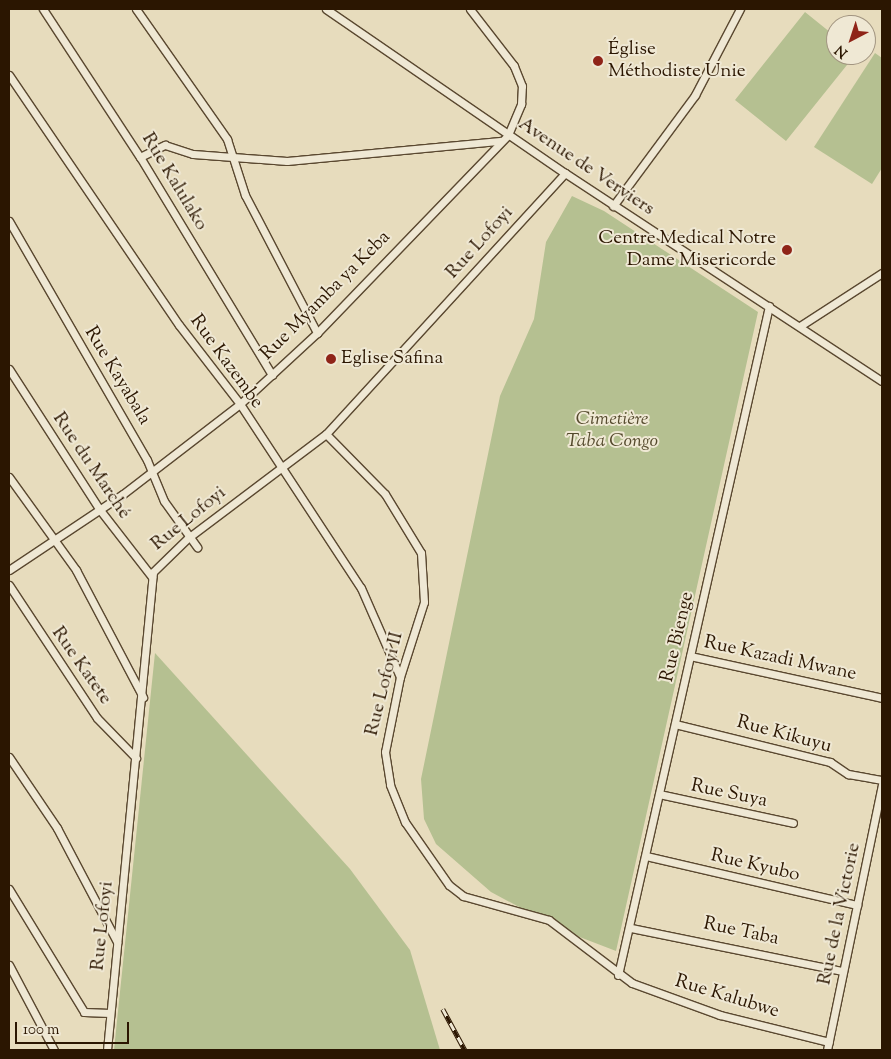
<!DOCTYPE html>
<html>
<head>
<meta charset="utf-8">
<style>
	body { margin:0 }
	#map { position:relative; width:891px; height:1059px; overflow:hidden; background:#e7dcbd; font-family:"Sorts Mill Goudy",serif }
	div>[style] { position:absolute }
	.green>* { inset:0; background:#b5c091 }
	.roads { filter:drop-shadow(1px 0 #5a4830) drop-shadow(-1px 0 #5a4830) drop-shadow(0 1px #5a4830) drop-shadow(0 -1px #5a4830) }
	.street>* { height:7px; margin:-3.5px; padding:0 3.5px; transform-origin:3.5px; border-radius:3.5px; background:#efe8d4 }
	.rail>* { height:4.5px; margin-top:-2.25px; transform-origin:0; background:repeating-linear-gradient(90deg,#efe8d4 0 8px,#2b1601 0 16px); box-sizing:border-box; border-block:1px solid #2b1601 }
	.dots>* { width:14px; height:14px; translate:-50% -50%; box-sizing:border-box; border:2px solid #efe8d4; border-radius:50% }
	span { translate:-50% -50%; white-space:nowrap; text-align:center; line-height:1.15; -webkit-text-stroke:4px #efe8d4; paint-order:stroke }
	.poi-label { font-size:19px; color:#2b1601 }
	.left { translate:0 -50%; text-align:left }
	.right { translate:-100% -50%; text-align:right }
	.street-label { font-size:19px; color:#2b1601 }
	.park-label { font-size:19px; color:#54492c; font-style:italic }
	.frame { position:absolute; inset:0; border:10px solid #2b1601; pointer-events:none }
	.north { position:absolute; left:826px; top:15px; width:50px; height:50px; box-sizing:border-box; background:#efe8d4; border:1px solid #a19480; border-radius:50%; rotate:220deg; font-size:14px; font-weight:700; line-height:20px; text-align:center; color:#2b1601 }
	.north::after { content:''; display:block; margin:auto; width:18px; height:22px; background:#8f2418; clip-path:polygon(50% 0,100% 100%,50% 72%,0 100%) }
	.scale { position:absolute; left:15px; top:1022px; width:114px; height:22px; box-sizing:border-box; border:2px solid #2b1601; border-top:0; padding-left:6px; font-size:15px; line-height:18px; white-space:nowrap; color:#2b1601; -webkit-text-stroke:4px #efe8d4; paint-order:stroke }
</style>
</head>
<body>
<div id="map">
	<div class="green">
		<div style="clip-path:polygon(805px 12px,836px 37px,836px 55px,855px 55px,786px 141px,735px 100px)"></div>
		<div style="clip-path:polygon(875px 53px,882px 58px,882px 168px,872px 184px,814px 147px)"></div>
		<div style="clip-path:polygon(572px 196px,604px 211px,758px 312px,616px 951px,564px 931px,491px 892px,436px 844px,424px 819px,421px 779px,500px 396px,534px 319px,546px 242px)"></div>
		<div style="clip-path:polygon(155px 653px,350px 869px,410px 950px,440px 1050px,114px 1050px)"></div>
	</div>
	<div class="roads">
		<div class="street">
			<div style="left:43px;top:9px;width:177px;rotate:56.8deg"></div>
			<div style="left:140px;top:157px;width:255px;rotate:58.8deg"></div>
			<div style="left:136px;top:9px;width:159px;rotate:55deg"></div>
			<div style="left:227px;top:139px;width:59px;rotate:72.2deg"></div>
			<div style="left:245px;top:195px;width:156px;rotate:62.4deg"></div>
			<div style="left:326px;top:9px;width:290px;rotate:34.5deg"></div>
			<div style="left:565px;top:173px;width:379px;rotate:33.3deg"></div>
			<div style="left:9px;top:75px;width:302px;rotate:55.8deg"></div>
			<div style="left:179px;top:325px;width:100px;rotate:52.3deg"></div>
			<div style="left:240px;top:404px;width:220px;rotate:56.7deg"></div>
			<div style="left:361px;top:588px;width:97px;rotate:66.3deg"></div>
			<div style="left:140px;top:157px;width:28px;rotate:-26deg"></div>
			<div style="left:165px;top:145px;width:29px;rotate:18deg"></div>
			<div style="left:193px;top:154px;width:94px;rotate:4.3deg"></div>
			<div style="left:287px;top:161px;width:214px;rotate:-5.4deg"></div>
			<div style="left:613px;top:206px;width:138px;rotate:-53.5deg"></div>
			<div style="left:695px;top:95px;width:97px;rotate:-62.4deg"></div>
			<div style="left:9px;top:221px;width:276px;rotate:60deg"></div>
			<div style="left:147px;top:460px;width:44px;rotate:67.5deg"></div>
			<div style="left:164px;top:501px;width:57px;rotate:54.3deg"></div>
			<div style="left:800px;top:326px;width:98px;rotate:-32.9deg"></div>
			<div style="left:9px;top:369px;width:168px;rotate:57.2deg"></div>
			<div style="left:100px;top:510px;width:85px;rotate:52.2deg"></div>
			<div style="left:326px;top:434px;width:84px;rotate:45.5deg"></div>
			<div style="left:385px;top:494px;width:69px;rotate:58.6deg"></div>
			<div style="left:421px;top:553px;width:49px;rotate:86.5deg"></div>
			<div style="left:424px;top:602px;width:79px;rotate:107.7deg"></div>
			<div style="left:400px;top:677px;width:76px;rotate:101.3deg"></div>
			<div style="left:385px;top:752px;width:33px;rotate:81deg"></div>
			<div style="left:390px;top:785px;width:40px;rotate:68deg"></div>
			<div style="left:405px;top:822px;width:77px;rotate:55.1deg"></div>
			<div style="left:449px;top:885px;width:18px;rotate:38deg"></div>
			<div style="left:463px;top:896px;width:89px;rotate:15.6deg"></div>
			<div style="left:549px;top:920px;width:104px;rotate:37.2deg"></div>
			<div style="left:632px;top:983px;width:94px;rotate:20deg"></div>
			<div style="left:720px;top:1015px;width:112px;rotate:13.9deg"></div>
			<div style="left:9px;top:477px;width:115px;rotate:54.2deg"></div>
			<div style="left:76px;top:570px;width:144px;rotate:62.2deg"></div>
			<div style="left:9px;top:570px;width:137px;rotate:-33.7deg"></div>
			<div style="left:123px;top:494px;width:148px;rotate:-37.6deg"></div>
			<div style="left:240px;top:404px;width:105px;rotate:-42.7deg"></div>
			<div style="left:317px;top:333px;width:275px;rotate:-46deg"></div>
			<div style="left:508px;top:135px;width:34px;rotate:-67deg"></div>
			<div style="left:521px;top:104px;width:18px;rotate:-87deg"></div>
			<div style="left:522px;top:86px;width:22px;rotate:-112deg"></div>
			<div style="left:514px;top:66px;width:72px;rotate:-127.7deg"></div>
			<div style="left:9px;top:585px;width:159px;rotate:56.5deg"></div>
			<div style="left:97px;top:718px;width:56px;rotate:45.7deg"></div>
			<div style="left:690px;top:656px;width:197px;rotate:12.3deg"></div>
			<div style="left:675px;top:724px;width:160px;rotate:13.8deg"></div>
			<div style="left:830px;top:762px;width:22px;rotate:34deg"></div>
			<div style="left:848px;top:774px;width:35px;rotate:10deg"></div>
			<div style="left:9px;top:757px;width:86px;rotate:55.9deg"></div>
			<div style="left:57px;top:828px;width:129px;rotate:62.2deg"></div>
			<div style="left:659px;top:794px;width:137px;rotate:12.2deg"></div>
			<div style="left:646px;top:856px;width:217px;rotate:13.1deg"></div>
			<div style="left:9px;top:889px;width:144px;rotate:58.6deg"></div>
			<div style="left:84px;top:1012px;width:26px;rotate:2deg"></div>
			<div style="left:631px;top:928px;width:216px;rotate:11.5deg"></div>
			<div style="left:9px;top:965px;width:96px;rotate:62.1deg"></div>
			<div style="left:618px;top:975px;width:686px;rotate:-77.28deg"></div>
			<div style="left:107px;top:1050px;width:480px;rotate:-84.5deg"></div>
			<div style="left:153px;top:572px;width:49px;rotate:-44.2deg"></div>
			<div style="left:188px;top:538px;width:173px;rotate:-37deg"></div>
			<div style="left:326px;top:434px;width:354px;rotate:-47.5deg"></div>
			<div style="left:827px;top:1050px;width:272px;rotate:-78.3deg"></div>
		</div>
	</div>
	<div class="rail">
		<div style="left:443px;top:1009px;width:47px;rotate:61.8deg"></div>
	</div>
	<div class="dots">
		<div style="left:598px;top:61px;background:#8f2418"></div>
		<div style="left:787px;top:250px;background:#8f2418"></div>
		<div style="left:331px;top:359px;background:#8f2418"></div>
	</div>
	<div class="poi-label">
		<span class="left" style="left:608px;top:61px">Église<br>Méthodiste Unie</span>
		<span class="right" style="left:776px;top:250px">Centre Medical Notre<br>Dame Misericorde</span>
		<span class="left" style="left:341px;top:359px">Eglise Safina</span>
	</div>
	<div class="street-label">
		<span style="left:586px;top:167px;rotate:34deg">Avenue de Verviers</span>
		<span style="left:174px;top:182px;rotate:59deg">Rue Kalulako</span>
		<span style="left:480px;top:243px;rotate:-48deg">Rue Lofoyi</span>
		<span style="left:326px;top:296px;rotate:-45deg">Rue Myamba ya Keba</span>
		<span style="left:226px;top:362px;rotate:54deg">Rue Kazembe</span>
		<span style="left:117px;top:376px;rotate:59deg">Rue Kayabala</span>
		<span style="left:91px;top:466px;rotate:56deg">Rue du Marché</span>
		<span style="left:189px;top:519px;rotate:-39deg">Rue Lofoyi</span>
		<span style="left:678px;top:637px;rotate:-77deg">Rue Bienge</span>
		<span style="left:780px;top:659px;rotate:12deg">Rue Kazadi Mwane</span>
		<span style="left:81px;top:666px;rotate:55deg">Rue Katete</span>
		<span style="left:385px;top:684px;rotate:-76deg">Rue Lofoyi II</span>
		<span style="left:784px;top:735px;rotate:15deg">Rue Kikuyu</span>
		<span style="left:729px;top:794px;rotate:12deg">Rue Suya</span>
		<span style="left:755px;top:866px;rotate:13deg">Rue Kyubo</span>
		<span style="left:840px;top:914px;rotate:-78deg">Rue de la Victorie</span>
		<span style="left:103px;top:926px;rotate:-84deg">Rue Lofoyi</span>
		<span style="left:741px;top:932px;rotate:12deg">Rue Taba</span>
		<span style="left:727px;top:997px;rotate:17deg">Rue Kalubwe</span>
	</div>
	<div class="park-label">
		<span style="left:612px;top:431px">Cimetière<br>Taba Congo</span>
	</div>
	<div class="frame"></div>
	<div class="north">N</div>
	<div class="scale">100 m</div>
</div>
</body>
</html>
